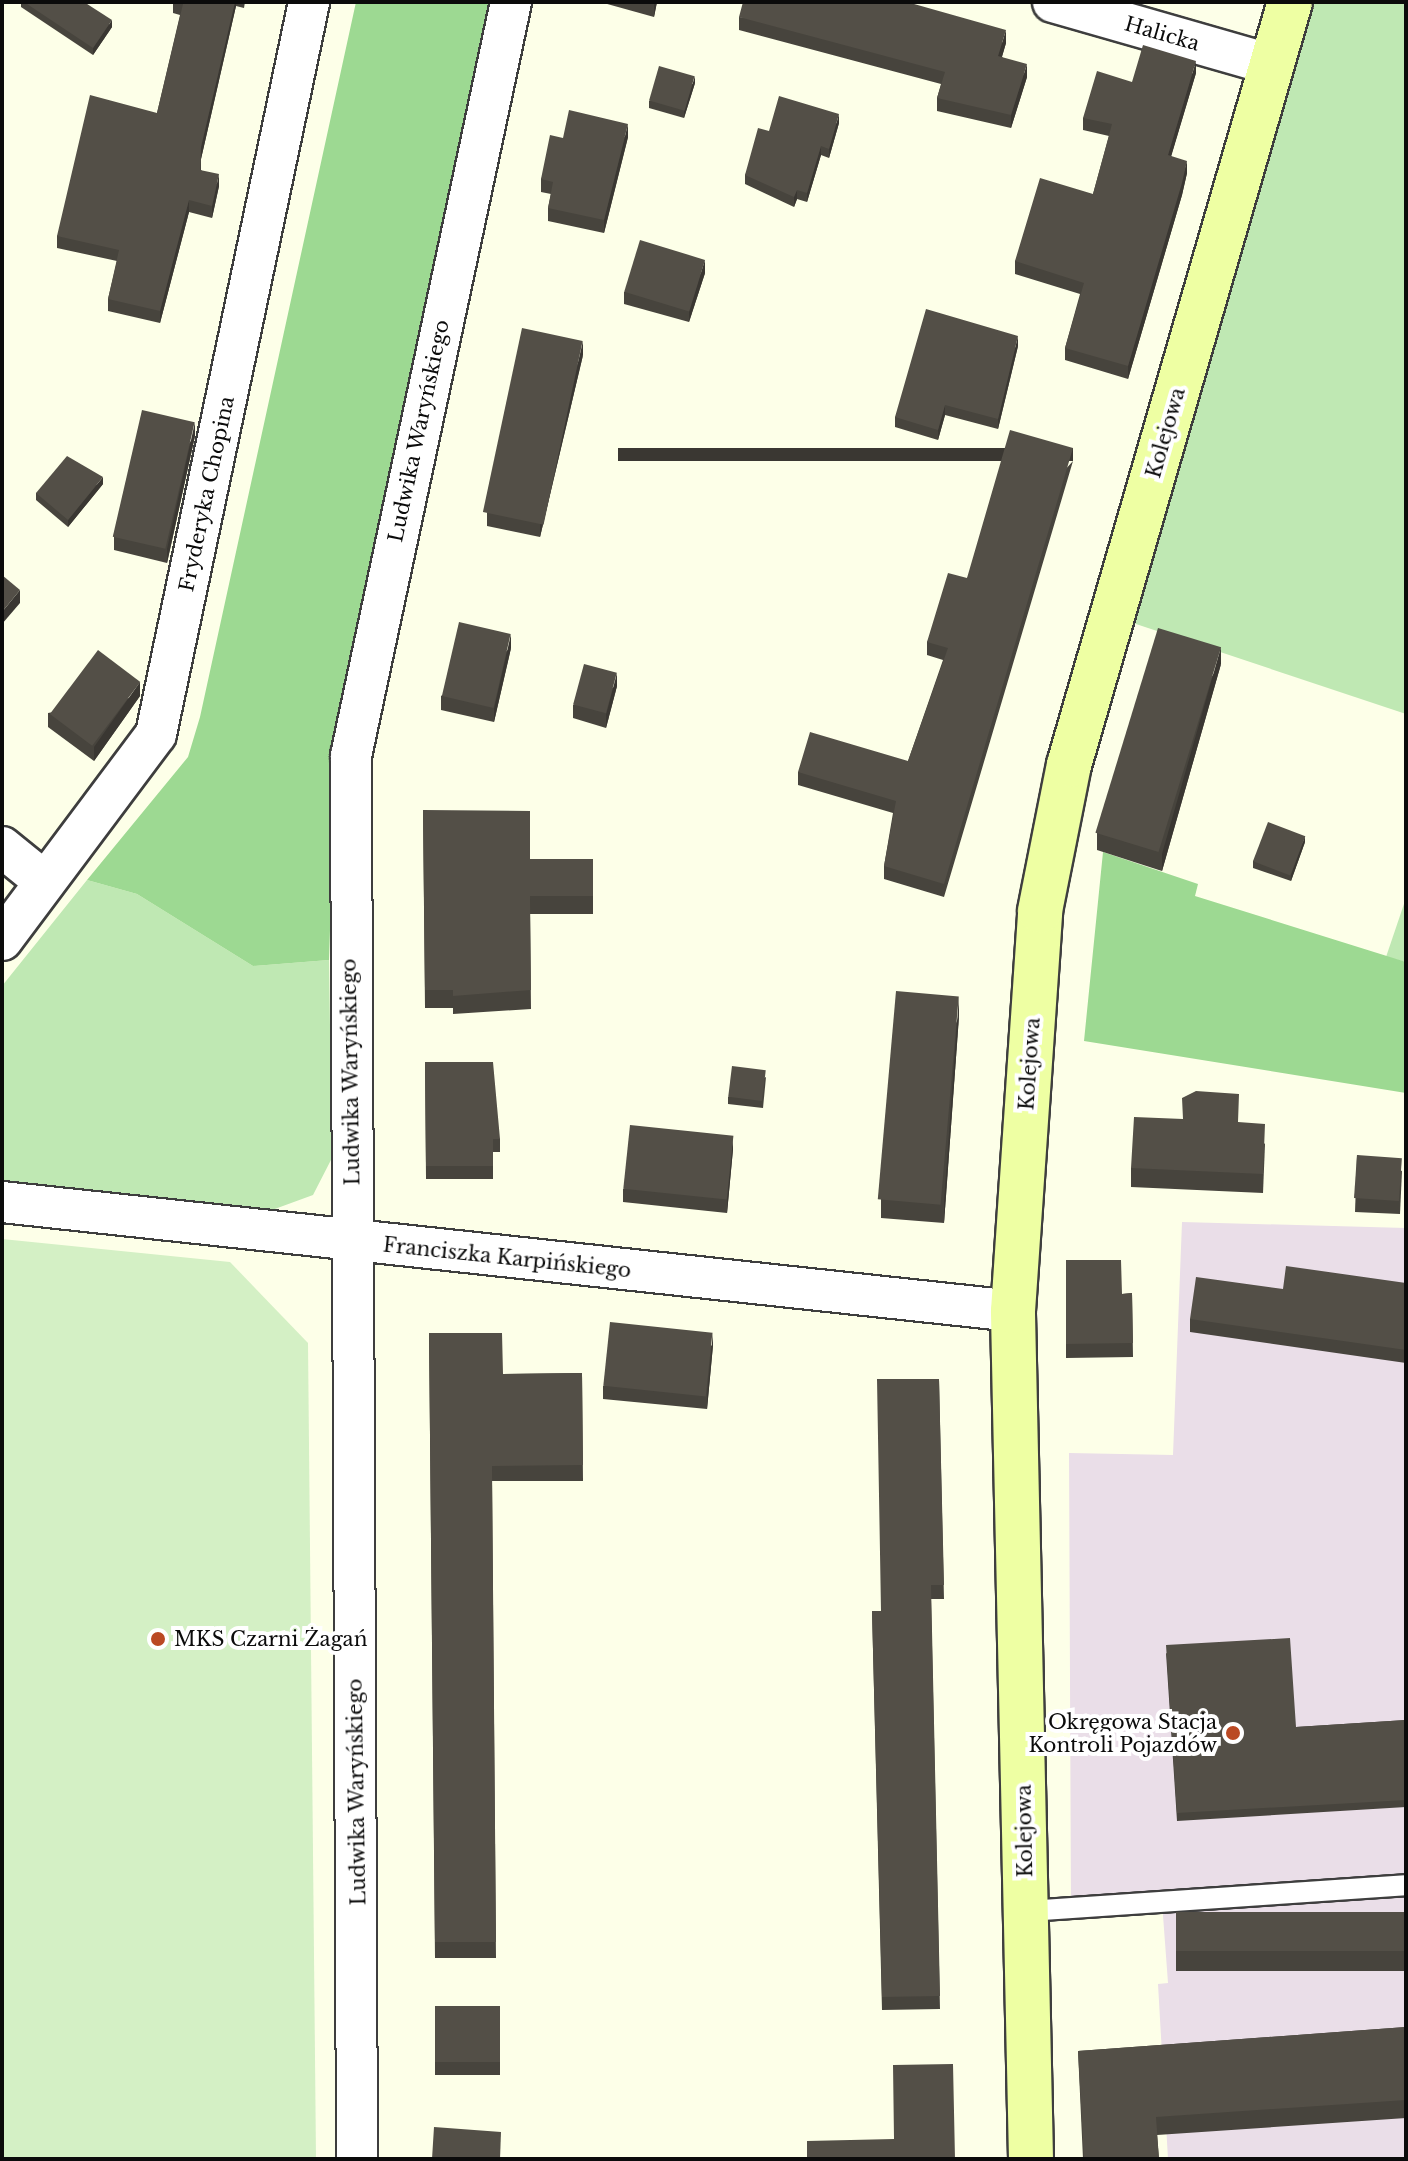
<!DOCTYPE html>
<html>
<head>
<meta charset="utf-8">
<style>
  body { margin:0 }
  #map { position:relative; width:1408px; height:2161px; overflow:hidden; background:#fdffe8; font-family:"Libre Baskerville",serif }
  div>[style] { position:absolute }
  [style*='--x'] { left:calc(var(--x)*1px); top:calc(var(--y)*1px); width:calc(var(--w)*1px); rotate:calc(var(--a)*1deg) }
  .industrial>* { inset:0; background:#eadee8 }
  .green>* { inset:0; background:#bfe8b3 }
  .forest>* { inset:0; background:#9dd992 }
  .pitch>* { inset:0; background:#d4f0c5 }
  .roads { filter:drop-shadow(2px 0 #3e3e3e) drop-shadow(-2px 0 #3e3e3e) drop-shadow(0 2px #3e3e3e) drop-shadow(0 -2px #3e3e3e) }
  .lane>* { height:20px; margin:-10px; padding:0 10px; transform-origin:10px; border-radius:10px; background:#fff }
  .street>* { height:40px; margin:-20px; padding:0 20px; transform-origin:20px; border-radius:20px; background:#fff }
  .secondary>* { height:44px; margin:-22px; padding:0 22px; transform-origin:22px; border-radius:22px; background:#eeffa3 }
  .wall>* { inset:0; background:#47443d; transform-origin:0 0 }
  .shaded-wall>* { inset:0; background:#3a3732; transform-origin:0 0 }
  .building>* { inset:0; background:#534f47; transform-origin:0 0 }
  .dots>* { width:22px; height:22px; translate:-50% -50%; box-sizing:border-box; border:4px solid #fff; border-radius:50% }
  span { translate:-50% -50%; white-space:nowrap; text-align:center; line-height:1.15; -webkit-text-stroke:8px #fff; paint-order:stroke }
  .street-label { font-size:20px; color:#0b0b0b }
  .poi-label { font-size:20px; color:#0b0b0b }
  .left { translate:0 -50%; text-align:left }
  .right { translate:-100% -50%; text-align:right }
  .frame { position:absolute; inset:0; border:4px solid #0b0b0b; pointer-events:none }
</style>
</head>
<body>
<div id="map">
  <div class="industrial">
    <i style="clip-path:polygon(1182px 1222px,1406px 1228px,1406px 2159px,1168px 2159px,1158px 1984px,1168px 1983px,1162px 1902px,1071px 1908px,1069px 1453px,1173px 1455px)"></i>
  </div>
  <div class="green">
    <i style="clip-path:polygon(1315px 2px,1406px 2px,1406px 714px,1133px 623px)"></i>
    <i style="clip-path:polygon(87px 880px,137px 894px,253px 966px,329px 960px,332px 1158px,313px 1195px,272px 1210px,2px 1181px,2px 986px)"></i>
    <i style="clip-path:polygon(1406px 898px,1406px 962px,1386px 957px)"></i>
  </div>
  <div class="forest">
    <i style="clip-path:polygon(356px 2px,495px 2px,337px 723px,329px 960px,253px 966px,137px 894px,87px 880px,188px 757px,200px 717px)"></i>
    <i style="clip-path:polygon(1103px 852px,1198px 884px,1195px 896px,1406px 962px,1406px 1093px,1084px 1041px)"></i>
  </div>
  <div class="pitch">
    <i style="clip-path:polygon(2px 1239px,230px 1262px,308px 1343px,316px 2159px,2px 2159px)"></i>
  </div>
  <div class="roads">
    <div class="lane">
      <i style="--x:1027;--y:1911;--w:380;--a:-3.9"></i>
    </div>
    <div class="street">
      <i style="--x:1053;--y:2;--w:228;--a:16"></i>
      <i style="--x:2;--y:847;--w:54;--a:39"></i>
      <i style="--x:2;--y:940;--w:257;--a:-53.2"></i>
      <i style="--x:156;--y:734;--w:748;--a:-78.19"></i>
      <i style="--x:2;--y:1202;--w:1017;--a:6.15"></i>
      <i style="--x:357;--y:2159;--w:1403;--a:-90.25"></i>
      <i style="--x:351;--y:756;--w:771;--a:-78.02"></i>
    </div>
    <div class="secondary">
      <i style="--x:1031;--y:2159;--w:848;--a:-91.22"></i>
      <i style="--x:1013;--y:1311;--w:401;--a:-86.1"></i>
      <i style="--x:1040;--y:911;--w:149;--a:-78.8"></i>
      <i style="--x:1069;--y:765;--w:794;--a:-73.85"></i>
    </div>
  </div>
  <div class="wall">
    <i style="clip-path:polygon(21px 2px,84px 2px,112px 27px,93px 55px,21px 7px)"></i>
    <i style="clip-path:polygon(173px 2px,245px 2px,244px 8px,236px 6px,201px 159px,201px 170px,219px 186px,212px 218px,189px 212px,160px 323px,108px 311px,108px 299px,117px 261px,57px 248px,57px 236px,157px 113px,180px 15px,173px 13px)"></i>
    <i style="clip-path:polygon(600px 2px,657px 2px,654px 17px)"></i>
    <i style="clip-path:polygon(739px 17px,1006px 43px,1002px 57px,1027px 77px,1011px 128px,937px 111px,937px 98px,941px 84px,739px 30px)"></i>
    <i style="clip-path:polygon(1196px 73px,1171px 156px,1187px 173px,1182px 195px,1128px 379px,1065px 360px,1065px 348px,1080px 294px,1015px 274px,1015px 261px,1093px 194px,1109px 136px,1083px 130px,1083px 118px,1132px 82px)"></i>
    <i style="clip-path:polygon(695px 83px,684px 118px,649px 108px,649px 101px)"></i>
    <i style="clip-path:polygon(839px 123px,829px 158px,821px 155px,807px 202px,797px 199px,794px 207px,745px 184px,745px 175px,769px 131px)"></i>
    <i style="clip-path:polygon(628px 137px,604px 233px,548px 221px,548px 208px,551px 194px,541px 192px,541px 179px,563px 138px)"></i>
    <i style="clip-path:polygon(705px 273px,689px 322px,624px 304px,624px 292px)"></i>
    <i style="clip-path:polygon(1018px 346px,998px 429px,945px 415px,938px 440px,895px 427px,895px 417px)"></i>
    <i style="clip-path:polygon(583px 355px,540px 537px,487px 526px,487px 513px)"></i>
    <i style="clip-path:polygon(195px 436px,167px 563px,114px 550px,114px 537px)"></i>
    <i style="clip-path:polygon(1073px 461px,944px 897px,884px 879px,884px 866px,893px 813px,798px 785px,798px 772px,908px 761px,943px 660px,927px 655px,927px 642px,967px 578px)"></i>
    <i style="clip-path:polygon(103px 484px,68px 527px,36px 500px,36px 493px)"></i>
    <i style="clip-path:polygon(511px 648px,494px 722px,441px 710px,441px 696px)"></i>
    <i style="clip-path:polygon(1221px 664px,1162px 871px,1097px 850px,1097px 833px)"></i>
    <i style="clip-path:polygon(617px 686px,606px 728px,573px 718px,573px 705px)"></i>
    <i style="clip-path:polygon(140px 696px,94px 761px,48px 727px,48px 713px)"></i>
    <i style="clip-path:polygon(423px 810px,530px 859px,593px 859px,593px 914px,530px 914px,531px 1009px,453px 1014px,453px 1008px,425px 1008px)"></i>
    <i style="clip-path:polygon(1305px 842px,1291px 881px,1253px 868px,1253px 861px)"></i>
    <i style="clip-path:polygon(959px 1016px,944px 1223px,881px 1218px,881px 1199px)"></i>
    <i style="clip-path:polygon(425px 1062px,500px 1139px,500px 1152px,493px 1152px,493px 1179px,426px 1179px)"></i>
    <i style="clip-path:polygon(766px 1077px,763px 1108px,728px 1104px,728px 1097px)"></i>
    <i style="clip-path:polygon(1238px 1122px,1265px 1144px,1263px 1193px,1131px 1187px,1131px 1168px)"></i>
    <i style="clip-path:polygon(733px 1149px,727px 1213px,623px 1202px,623px 1189px)"></i>
    <i style="clip-path:polygon(1357px 1155px,1402px 1171px,1400px 1214px,1355px 1212px)"></i>
    <i style="clip-path:polygon(1066px 1260px,1122px 1294px,1132px 1293px,1133px 1357px,1066px 1358px)"></i>
    <i style="clip-path:polygon(1406px 1283px,1406px 1363px,1190px 1332px,1190px 1319px,1283px 1289px)"></i>
    <i style="clip-path:polygon(429px 1333px,503px 1374px,582px 1373px,583px 1481px,492px 1481px,496px 1958px,435px 1958px)"></i>
    <i style="clip-path:polygon(713px 1345px,707px 1409px,603px 1399px,603px 1386px)"></i>
    <i style="clip-path:polygon(939px 1379px,944px 1599px,931px 1599px,940px 2009px,882px 2010px,872px 1611px,881px 1611px)"></i>
    <i style="clip-path:polygon(1166px 1653px,1296px 1727px,1406px 1720px,1406px 1807px,1177px 1821px)"></i>
    <i style="left:1406px;top:1912px;width:59px;height:230px;rotate:90deg"></i>
    <i style="left:500px;top:2006px;width:69px;height:65px;rotate:90deg"></i>
    <i style="clip-path:polygon(1406px 2027px,1406px 2118px,1157px 2135px,1159px 2159px,1083px 2159px,1078px 2051px)"></i>
  </div>
  <div class="shaded-wall">
    <i style="clip-path:polygon(235px 2px,236px 2px,236px 6px,201px 159px,201px 147px)"></i>
    <i style="clip-path:polygon(654px 2px,657px 2px,654px 17px)"></i>
    <i style="clip-path:polygon(112px 20px,112px 27px,93px 55px,93px 48px)"></i>
    <i style="clip-path:polygon(1006px 30px,1006px 43px,998px 69px,998px 56px)"></i>
    <i style="clip-path:polygon(1196px 61px,1196px 73px,1168px 167px,1168px 155px)"></i>
    <i style="clip-path:polygon(1027px 64px,1027px 77px,1011px 128px,1011px 115px)"></i>
    <i style="clip-path:polygon(695px 76px,695px 83px,684px 118px,684px 111px)"></i>
    <i style="clip-path:polygon(839px 114px,839px 123px,829px 158px,829px 149px)"></i>
    <i style="clip-path:polygon(628px 124px,628px 137px,604px 233px,604px 220px)"></i>
    <i style="clip-path:polygon(821px 146px,821px 155px,807px 202px,807px 193px)"></i>
    <i style="clip-path:polygon(1187px 161px,1187px 173px,1182px 195px,1128px 379px,1128px 366px)"></i>
    <i style="clip-path:polygon(219px 174px,219px 186px,212px 218px,212px 206px)"></i>
    <i style="clip-path:polygon(797px 190px,797px 199px,794px 207px,794px 197px)"></i>
    <i style="clip-path:polygon(189px 200px,189px 212px,160px 323px,160px 311px)"></i>
    <i style="clip-path:polygon(705px 260px,705px 273px,689px 322px,689px 310px)"></i>
    <i style="clip-path:polygon(1018px 336px,1018px 346px,998px 429px,998px 419px)"></i>
    <i style="clip-path:polygon(583px 341px,583px 355px,540px 537px,540px 524px)"></i>
    <i style="clip-path:polygon(945px 405px,945px 415px,938px 440px,938px 430px)"></i>
    <i style="clip-path:polygon(195px 422px,195px 436px,167px 563px,167px 549px)"></i>
    <i style="left:1073px;top:448px;width:13px;height:455px;rotate:90deg"></i>
    <i style="clip-path:polygon(103px 477px,103px 484px,68px 527px,68px 520px)"></i>
    <i style="clip-path:polygon(20px 590px,20px 603px,2px 624px,2px 612px)"></i>
    <i style="clip-path:polygon(511px 634px,511px 648px,494px 722px,494px 709px)"></i>
    <i style="clip-path:polygon(1221px 647px,1221px 664px,1162px 871px,1162px 854px)"></i>
    <i style="clip-path:polygon(617px 673px,617px 686px,606px 728px,606px 715px)"></i>
    <i style="clip-path:polygon(140px 682px,140px 696px,94px 761px,94px 747px)"></i>
    <i style="clip-path:polygon(1305px 836px,1305px 842px,1291px 881px,1291px 875px)"></i>
    <i style="clip-path:polygon(959px 996px,959px 1016px,944px 1223px,944px 1203px)"></i>
    <i style="clip-path:polygon(733px 1136px,733px 1149px,727px 1213px,727px 1200px)"></i>
    <i style="clip-path:polygon(713px 1332px,713px 1345px,707px 1409px,707px 1396px)"></i>
  </div>
  <div class="building">
    <i style="clip-path:polygon(24px 2px,84px 2px,112px 20px,93px 48px)"></i>
    <i style="clip-path:polygon(175px 2px,235px 2px,201px 147px,200px 170px,219px 174px,212px 206px,189px 200px,160px 311px,108px 299px,119px 250px,57px 236px,90px 95px,157px 113px,183px 4px)"></i>
    <i style="clip-path:polygon(743px 2px,907px 2px,1006px 30px,998px 56px,1027px 64px,1011px 115px,937px 98px,945px 72px,739px 17px)"></i>
    <i style="clip-path:polygon(1143px 45px,1196px 61px,1168px 155px,1187px 161px,1182px 183px,1128px 366px,1065px 348px,1084px 283px,1015px 261px,1040px 178px,1093px 194px,1112px 124px,1083px 118px,1097px 71px,1132px 82px)"></i>
    <i style="left:659px;top:66px;width:37px;height:36px;rotate:16deg"></i>
    <i style="clip-path:polygon(779px 96px,839px 114px,829px 149px,821px 146px,807px 193px,797px 190px,794px 197px,745px 175px,758px 128px,769px 131px)"></i>
    <i style="clip-path:polygon(569px 110px,628px 124px,604px 220px,548px 208px,553px 182px,541px 179px,550px 135px,563px 138px)"></i>
    <i style="left:640px;top:240px;width:68px;height:54px;rotate:17deg"></i>
    <i style="clip-path:polygon(926px 309px,1018px 336px,998px 419px,945px 405px,938px 430px,895px 417px)"></i>
    <i style="left:522px;top:328px;width:62px;height:188px;rotate:12deg"></i>
    <i style="left:142px;top:410px;width:54px;height:130px;rotate:13deg"></i>
    <i style="clip-path:polygon(1010px 430px,1073px 448px,944px 884px,884px 866px,896px 801px,798px 772px,810px 732px,908px 761px,948px 648px,927px 642px,948px 573px,967px 578px)"></i>
    <i style="clip-path:polygon(67px 456px,103px 477px,68px 520px,36px 493px)"></i>
    <i style="clip-path:polygon(2px 575px,20px 590px,2px 612px)"></i>
    <i style="left:459px;top:622px;width:53px;height:76px;rotate:13deg"></i>
    <i style="left:1158px;top:628px;width:66px;height:214px;rotate:17deg"></i>
    <i style="left:98px;top:650px;width:53px;height:80px;rotate:37deg"></i>
    <i style="left:584px;top:664px;width:34px;height:42px;rotate:15deg"></i>
    <i style="clip-path:polygon(423px 810px,530px 811px,530px 859px,593px 859px,593px 896px,530px 896px,531px 990px,453px 996px,453px 990px,425px 990px)"></i>
    <i style="left:1268px;top:822px;width:40px;height:42px;rotate:21deg"></i>
    <i style="left:896px;top:991px;width:63px;height:209px;rotate:5deg"></i>
    <i style="clip-path:polygon(425px 1062px,493px 1062px,500px 1139px,493px 1139px,493px 1166px,426px 1166px)"></i>
    <i style="left:732px;top:1066px;width:34px;height:31px;rotate:7deg"></i>
    <i style="clip-path:polygon(1196px 1091px,1239px 1094px,1238px 1122px,1265px 1124px,1263px 1174px,1131px 1168px,1134px 1117px,1183px 1119px,1182px 1098px)"></i>
    <i style="left:630px;top:1125px;width:104px;height:64px;rotate:6deg"></i>
    <i style="left:1357px;top:1155px;width:45px;height:43px;rotate:4deg"></i>
    <i style="clip-path:polygon(1066px 1260px,1121px 1260px,1122px 1294px,1132px 1293px,1133px 1343px,1066px 1344px)"></i>
    <i style="clip-path:polygon(1286px 1266px,1406px 1283px,1406px 1350px,1190px 1319px,1196px 1277px,1283px 1289px)"></i>
    <i style="left:610px;top:1322px;width:103px;height:64px;rotate:6deg"></i>
    <i style="clip-path:polygon(429px 1333px,502px 1333px,503px 1374px,582px 1373px,583px 1465px,492px 1466px,496px 1942px,435px 1942px)"></i>
    <i style="clip-path:polygon(877px 1379px,939px 1379px,944px 1585px,931px 1585px,940px 1996px,882px 1997px,872px 1611px,881px 1611px)"></i>
    <i style="clip-path:polygon(1290px 1638px,1296px 1727px,1406px 1720px,1406px 1800px,1177px 1813px,1166px 1645px)"></i>
    <i style="left:1406px;top:1912px;width:39px;height:230px;rotate:90deg"></i>
    <i style="left:500px;top:2006px;width:56px;height:65px;rotate:90deg"></i>
    <i style="clip-path:polygon(1406px 2027px,1406px 2100px,1156px 2117px,1159px 2159px,1084px 2159px,1078px 2051px)"></i>
    <i style="clip-path:polygon(953px 2064px,955px 2159px,807px 2159px,807px 2141px,894px 2139px,893px 2065px)"></i>
    <i style="clip-path:polygon(434px 2127px,501px 2132px,500px 2159px,432px 2159px)"></i>
  </div>
  <div class="dots">
    <i style="left:158px;top:1639px;background:#ba4923"></i>
    <i style="left:1233px;top:1733px;background:#ba4923"></i>
  </div>
  <div class="street-label">
    <span style="left:1162px;top:34px;rotate:16deg">Halicka</span>
    <span style="left:419px;top:431px;rotate:-78deg">Ludwika Waryńskiego</span>
    <span style="left:1166px;top:433px;rotate:-74deg">Kolejowa</span>
    <span style="left:207px;top:494px;rotate:-78deg">Fryderyka Chopina</span>
    <span style="left:1030px;top:1064px;rotate:-86deg">Kolejowa</span>
    <span style="left:351px;top:1072px;rotate:-91deg">Ludwika Waryńskiego</span>
    <span style="left:507px;top:1258px;rotate:6deg">Franciszka Karpińskiego</span>
    <span style="left:357px;top:1792px;rotate:-91deg">Ludwika Waryńskiego</span>
    <span style="left:1025px;top:1831px;rotate:-91deg">Kolejowa</span>
  </div>
  <div class="poi-label">
    <span class="left" style="left:174px;top:1639px">MKS Czarni Żagań</span>
    <span class="right" style="left:1217px;top:1734px">Okręgowa Stacja<br>Kontroli Pojazdów</span>
  </div>
  <div class="frame"></div>
</div>
</body>
</html>
